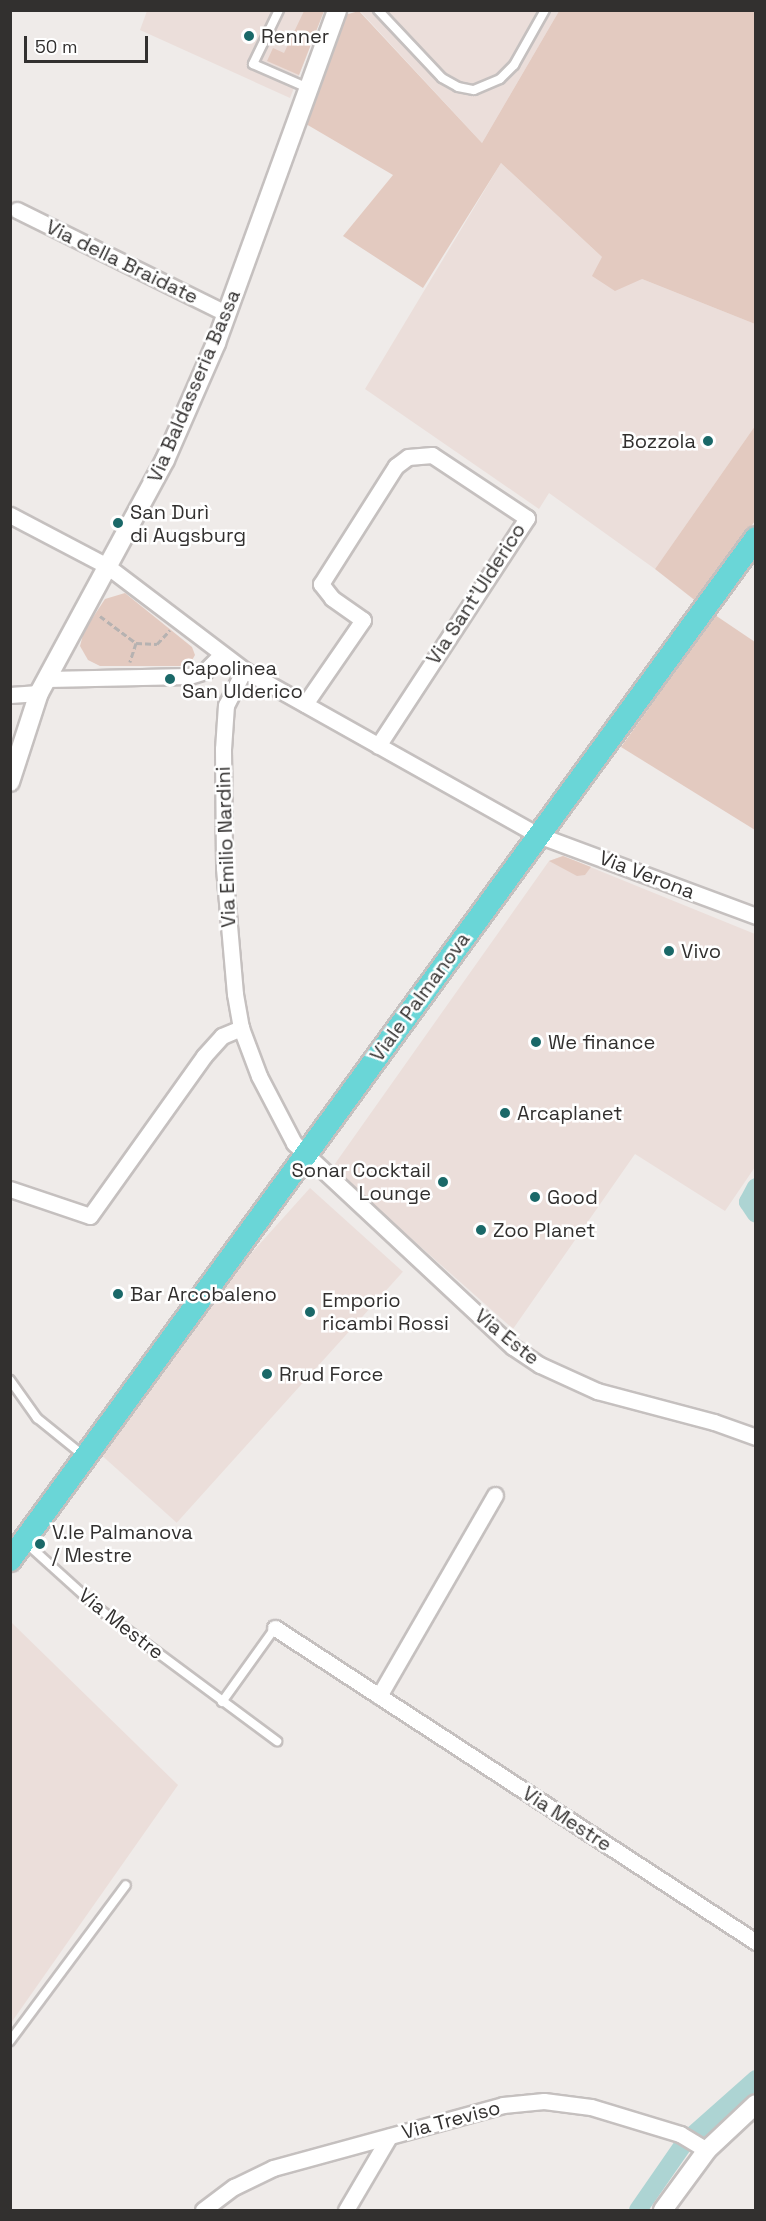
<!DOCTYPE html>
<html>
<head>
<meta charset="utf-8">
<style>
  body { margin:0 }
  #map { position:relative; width:766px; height:2221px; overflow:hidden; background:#efebe9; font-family:"Space Grotesk",sans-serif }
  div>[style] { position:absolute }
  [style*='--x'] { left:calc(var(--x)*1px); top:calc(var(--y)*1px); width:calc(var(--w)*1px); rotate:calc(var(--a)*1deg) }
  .built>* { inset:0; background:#ebdeda; transform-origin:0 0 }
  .green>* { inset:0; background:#e3cac0 }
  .canal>* { height:18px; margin:-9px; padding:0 9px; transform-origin:9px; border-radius:9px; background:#add4d3 }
  .path>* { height:3px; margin-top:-1.5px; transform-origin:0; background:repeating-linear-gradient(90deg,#b6b2b1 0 6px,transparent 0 9px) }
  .roads { filter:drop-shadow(2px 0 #c5c0bf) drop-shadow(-2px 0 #c5c0bf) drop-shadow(0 2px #c5c0bf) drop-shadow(0 -2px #c5c0bf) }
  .service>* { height:8px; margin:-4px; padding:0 4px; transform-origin:4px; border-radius:4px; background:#fff }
  .minor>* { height:15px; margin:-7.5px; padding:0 7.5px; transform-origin:7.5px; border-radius:7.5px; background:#fff }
  .tertiary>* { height:18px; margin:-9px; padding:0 9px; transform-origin:9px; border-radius:9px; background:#fff }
  .primary>* { height:22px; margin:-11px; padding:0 11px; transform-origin:11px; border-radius:11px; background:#6ad6d7 }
  .dots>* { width:16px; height:16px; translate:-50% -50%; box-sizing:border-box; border:3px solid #fff; border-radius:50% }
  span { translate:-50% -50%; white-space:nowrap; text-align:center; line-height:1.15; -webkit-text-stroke:5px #fff; paint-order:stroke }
  .poi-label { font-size:20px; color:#32302f }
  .left { translate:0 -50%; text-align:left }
  .right { translate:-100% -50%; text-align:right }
  .street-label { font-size:20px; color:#32302f }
  .frame { position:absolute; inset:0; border:12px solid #32302f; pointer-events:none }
  .scale { position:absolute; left:24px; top:36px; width:124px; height:27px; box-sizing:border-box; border:3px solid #32302f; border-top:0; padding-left:8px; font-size:18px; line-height:21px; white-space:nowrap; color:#32302f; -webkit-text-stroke:4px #fff; paint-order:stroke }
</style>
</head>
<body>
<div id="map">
  <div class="built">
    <i style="clip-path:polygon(359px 10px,559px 11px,482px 143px)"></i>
    <i style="clip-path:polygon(147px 11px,324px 11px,290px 98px,140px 30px)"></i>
    <i style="clip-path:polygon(501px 163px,602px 257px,642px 279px,755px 324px,755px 426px,655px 569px,549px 493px,539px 509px,365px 389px)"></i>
    <i style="clip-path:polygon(563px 856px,755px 934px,755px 1167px,725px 1211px,635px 1154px,513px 1329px,332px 1168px,549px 861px)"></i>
    <i style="left:310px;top:1188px;width:125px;height:338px;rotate:42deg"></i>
    <i style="clip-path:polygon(11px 1622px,178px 1785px,11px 2023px)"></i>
  </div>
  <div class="green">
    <i style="clip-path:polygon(304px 11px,324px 11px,299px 75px,267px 61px,273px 48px,284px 53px)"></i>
    <i style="clip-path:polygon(359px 11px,482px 143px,559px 11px,755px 11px,755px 324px,642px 279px,615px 291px,592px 276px,602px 257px,501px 163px,423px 288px,343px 236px,393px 175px,306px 124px,341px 16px)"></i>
    <i style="clip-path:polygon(755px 426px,755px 521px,697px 602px,655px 569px)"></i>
    <i style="clip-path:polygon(125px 593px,192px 647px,195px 655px,191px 662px,183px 666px,100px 666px,88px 660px,80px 646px,84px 631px,105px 599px)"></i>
    <i style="clip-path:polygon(715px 615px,755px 642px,755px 830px,621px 747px)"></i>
    <i style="clip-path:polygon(563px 856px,591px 867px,585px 875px,577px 876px,549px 861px)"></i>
  </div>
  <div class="canal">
    <i style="--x:756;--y:1187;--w:17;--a:118"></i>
    <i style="--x:748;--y:1202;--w:14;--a:56"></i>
    <i style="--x:638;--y:2210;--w:83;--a:-55.3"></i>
    <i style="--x:685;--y:2142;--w:95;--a:-41.6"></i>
  </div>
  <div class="path">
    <i style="--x:100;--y:616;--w:45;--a:36.9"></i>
    <i style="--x:136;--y:643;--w:20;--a:108"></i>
    <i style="--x:136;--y:643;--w:21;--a:3"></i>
    <i style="--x:157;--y:644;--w:19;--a:-47"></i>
  </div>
  <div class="roads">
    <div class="service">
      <i style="--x:279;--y:10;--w:60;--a:115.7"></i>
      <i style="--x:253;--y:64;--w:60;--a:23.6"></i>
      <i style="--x:378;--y:10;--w:93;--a:46.7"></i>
      <i style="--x:442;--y:78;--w:18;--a:29"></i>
      <i style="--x:458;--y:87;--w:16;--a:11"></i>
      <i style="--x:474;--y:90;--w:28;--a:-23"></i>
      <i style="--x:500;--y:79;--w:20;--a:-45"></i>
      <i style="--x:514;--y:65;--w:63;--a:-60.6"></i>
      <i style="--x:10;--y:1380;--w:47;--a:54.6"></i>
      <i style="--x:37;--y:1418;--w:60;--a:39"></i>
      <i style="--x:26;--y:1543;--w:98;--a:42.1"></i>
      <i style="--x:99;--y:1609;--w:222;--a:36.6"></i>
      <i style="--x:222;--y:1702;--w:91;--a:-54.4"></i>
      <i style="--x:10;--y:2041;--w:194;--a:-53.4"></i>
    </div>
    <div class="minor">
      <i style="--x:17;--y:210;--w:234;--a:26.3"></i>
      <i style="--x:10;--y:515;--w:110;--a:27.7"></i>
      <i style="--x:107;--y:566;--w:172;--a:37.2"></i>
      <i style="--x:244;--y:670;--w:337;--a:29.3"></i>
      <i style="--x:538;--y:835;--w:233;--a:20.4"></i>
      <i style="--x:244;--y:670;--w:39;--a:117"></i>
      <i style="--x:226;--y:705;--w:44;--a:93.9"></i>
      <i style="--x:223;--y:749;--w:119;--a:89.5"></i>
      <i style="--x:224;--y:868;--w:126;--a:85"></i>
      <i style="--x:235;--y:994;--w:35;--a:80"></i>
      <i style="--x:241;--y:1028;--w:51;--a:69.4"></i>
      <i style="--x:259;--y:1076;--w:76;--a:62.4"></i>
      <i style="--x:294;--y:1143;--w:299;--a:43"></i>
      <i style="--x:513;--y:1347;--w:32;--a:34"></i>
      <i style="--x:540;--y:1365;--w:63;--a:24.5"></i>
      <i style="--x:597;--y:1391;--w:121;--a:14.8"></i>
      <i style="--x:714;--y:1422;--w:45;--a:19.7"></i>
      <i style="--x:47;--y:679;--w:142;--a:-1.2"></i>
      <i style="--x:189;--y:676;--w:17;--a:-17"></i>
      <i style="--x:205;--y:671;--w:23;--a:-45"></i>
      <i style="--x:10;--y:695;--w:29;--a:-4"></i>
      <i style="--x:305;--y:704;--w:102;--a:-55.4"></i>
      <i style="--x:363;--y:620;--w:38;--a:-145"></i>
      <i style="--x:332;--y:598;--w:18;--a:-128"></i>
      <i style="--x:321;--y:584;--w:140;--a:-57.6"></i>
      <i style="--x:396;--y:466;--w:15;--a:-37"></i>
      <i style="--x:408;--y:457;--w:24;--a:-5"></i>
      <i style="--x:432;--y:455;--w:114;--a:33.6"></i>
      <i style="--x:527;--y:518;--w:272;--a:123.2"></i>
      <i style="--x:10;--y:1189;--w:84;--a:18.6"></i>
      <i style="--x:90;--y:1216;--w:196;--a:-54.5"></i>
      <i style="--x:204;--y:1056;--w:27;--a:-48"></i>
      <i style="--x:222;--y:1036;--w:21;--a:-23"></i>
      <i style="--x:275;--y:1628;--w:574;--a:33.14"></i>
      <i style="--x:379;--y:1696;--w:232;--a:-60"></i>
      <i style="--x:203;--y:2210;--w:39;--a:-37"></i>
      <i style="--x:234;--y:2187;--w:43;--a:-26"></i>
      <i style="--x:273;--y:2168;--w:238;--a:-15.3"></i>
      <i style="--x:503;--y:2105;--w:41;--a:-5.6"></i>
      <i style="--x:544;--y:2101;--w:47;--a:7.3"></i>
      <i style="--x:591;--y:2107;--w:93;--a:16.9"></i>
      <i style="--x:680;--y:2134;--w:31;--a:31"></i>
      <i style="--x:346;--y:2210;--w:85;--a:-59.5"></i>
    </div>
    <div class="tertiary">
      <i style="--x:10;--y:782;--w:94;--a:-72"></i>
      <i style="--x:39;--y:693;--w:265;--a:-61.6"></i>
      <i style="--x:165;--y:460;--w:128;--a:-66.4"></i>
      <i style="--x:216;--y:343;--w:354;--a:-70"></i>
      <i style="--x:663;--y:2210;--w:74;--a:-53.7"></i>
      <i style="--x:707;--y:2150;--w:67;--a:-43.2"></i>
    </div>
    <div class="primary">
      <i style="--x:10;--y:1560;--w:1265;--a:-53.87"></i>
    </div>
  </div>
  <div class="dots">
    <i style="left:249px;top:36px;background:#1a6868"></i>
    <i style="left:708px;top:441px;background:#1a6868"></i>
    <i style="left:118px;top:523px;background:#1a6868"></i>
    <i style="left:170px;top:679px;background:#1a6868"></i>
    <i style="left:669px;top:951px;background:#1a6868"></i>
    <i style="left:536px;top:1042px;background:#1a6868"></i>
    <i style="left:505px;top:1113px;background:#1a6868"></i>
    <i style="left:443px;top:1182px;background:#1a6868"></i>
    <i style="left:535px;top:1197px;background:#1a6868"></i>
    <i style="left:481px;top:1230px;background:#1a6868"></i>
    <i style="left:118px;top:1294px;background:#1a6868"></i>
    <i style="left:310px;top:1312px;background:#1a6868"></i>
    <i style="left:267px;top:1374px;background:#1a6868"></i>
    <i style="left:40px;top:1544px;background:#1a6868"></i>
  </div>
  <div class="poi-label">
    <span class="left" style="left:261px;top:36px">Renner</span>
    <span class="right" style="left:696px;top:441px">Bozzola</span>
    <span class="left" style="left:130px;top:524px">San Durì<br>di Augsburg</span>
    <span class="left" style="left:182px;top:680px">Capolinea<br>San Ulderico</span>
    <span class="left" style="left:681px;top:951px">Vivo</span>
    <span class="left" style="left:548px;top:1042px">We finance</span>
    <span class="left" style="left:517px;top:1113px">Arcaplanet</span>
    <span class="right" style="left:431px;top:1182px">Sonar Cocktail<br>Lounge</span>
    <span class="left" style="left:547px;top:1197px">Good</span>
    <span class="left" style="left:493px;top:1230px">Zoo Planet</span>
    <span class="left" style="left:130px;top:1294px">Bar Arcobaleno</span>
    <span class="left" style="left:322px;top:1312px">Emporio<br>ricambi Rossi</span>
    <span class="left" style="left:279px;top:1374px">Rrud Force</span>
    <span class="left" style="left:52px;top:1544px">V.le Palmanova<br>/ Mestre</span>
  </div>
  <div class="street-label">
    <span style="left:122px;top:262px;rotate:26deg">Via della Braidate</span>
    <span style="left:194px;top:386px;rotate:-67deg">Via Baldasseria Bassa</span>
    <span style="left:476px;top:594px;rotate:-57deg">Via Sant'Ulderico</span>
    <span style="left:226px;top:847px;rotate:-92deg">Via Emilio Nardini</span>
    <span style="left:647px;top:875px;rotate:21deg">Via Verona</span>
    <span style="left:420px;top:997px;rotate:-54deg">Viale Palmanova</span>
    <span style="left:507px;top:1337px;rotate:39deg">Via Este</span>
    <span style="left:121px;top:1624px;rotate:38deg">Via Mestre</span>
    <span style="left:567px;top:1819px;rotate:33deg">Via Mestre</span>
    <span style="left:451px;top:2120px;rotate:-15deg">Via Treviso</span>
  </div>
  <div class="frame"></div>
  <div class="scale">50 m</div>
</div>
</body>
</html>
